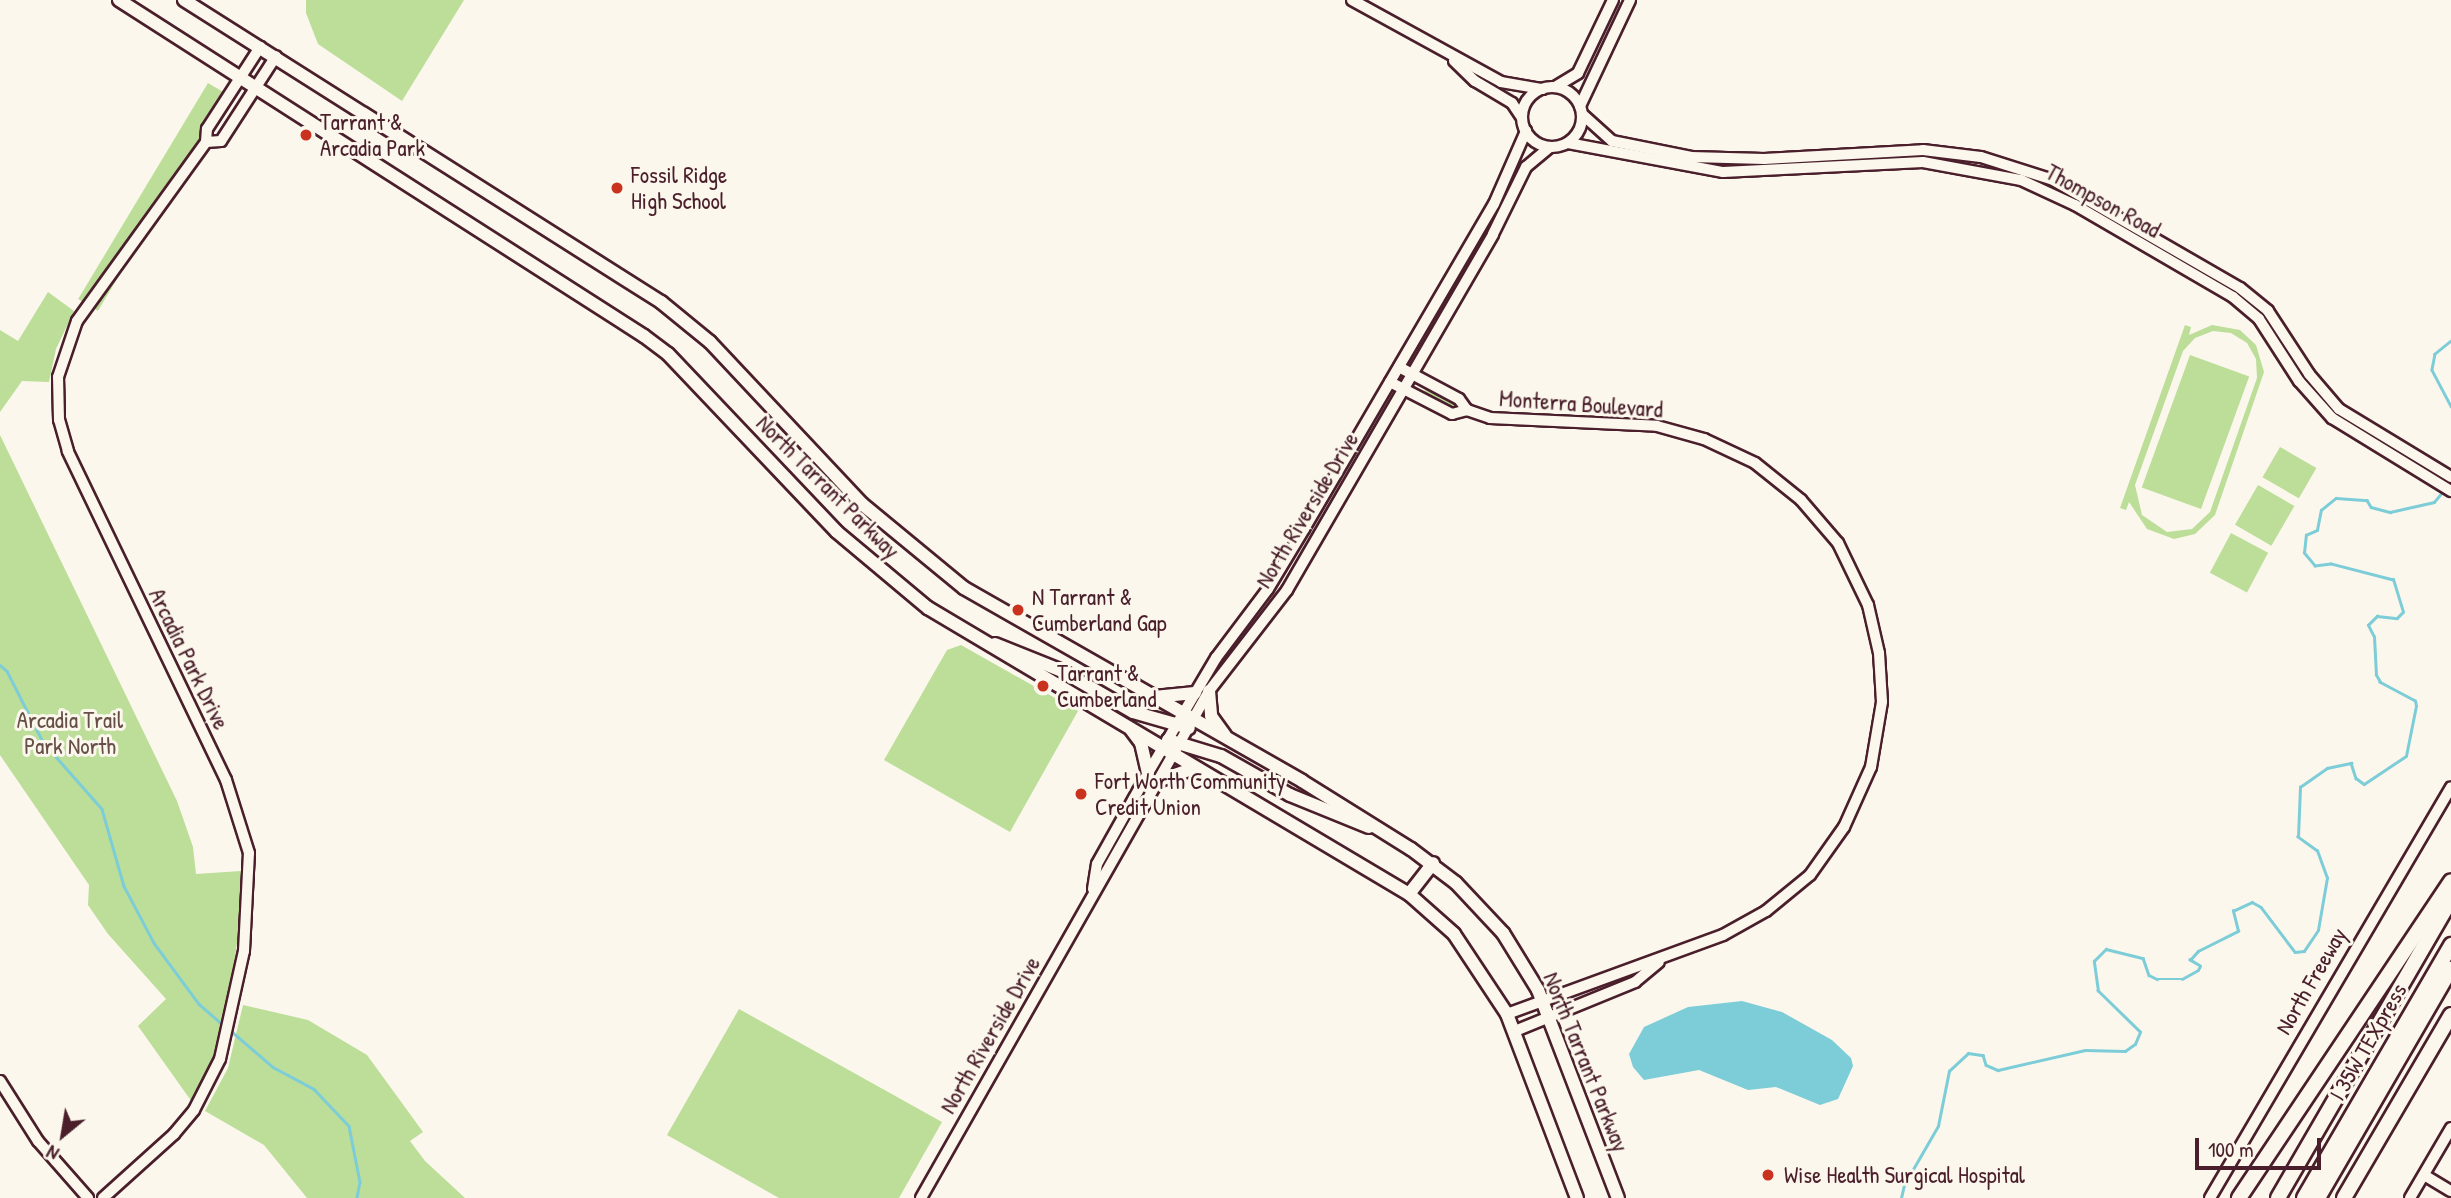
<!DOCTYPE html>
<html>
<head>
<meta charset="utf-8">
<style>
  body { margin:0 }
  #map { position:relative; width:2451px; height:1198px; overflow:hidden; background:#fbf7ec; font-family:"Patrick Hand",sans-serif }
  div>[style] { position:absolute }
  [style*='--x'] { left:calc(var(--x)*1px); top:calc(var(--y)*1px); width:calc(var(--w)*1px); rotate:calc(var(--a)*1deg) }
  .green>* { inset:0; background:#bcde98; transform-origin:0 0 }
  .water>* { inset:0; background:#7dcdd8 }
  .stream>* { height:2.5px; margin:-1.25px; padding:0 1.25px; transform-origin:1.25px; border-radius:1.25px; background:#7dcdd8 }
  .roads { filter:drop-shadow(2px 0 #4a1f2b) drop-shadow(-2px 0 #4a1f2b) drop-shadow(0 2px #4a1f2b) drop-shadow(0 -2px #4a1f2b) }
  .tertiary>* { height:10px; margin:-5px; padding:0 5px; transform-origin:5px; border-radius:5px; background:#fbf7ec }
  .secondary>* { height:10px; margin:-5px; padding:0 5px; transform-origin:5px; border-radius:5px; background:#fbf7ec }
  .secondary>.ring { margin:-5px; padding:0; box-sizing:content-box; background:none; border:10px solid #fbf7ec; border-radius:50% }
  .primary>* { height:12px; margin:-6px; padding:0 6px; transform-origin:6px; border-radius:6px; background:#fbf7ec }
  .motorway>* { height:14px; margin:-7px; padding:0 7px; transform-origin:7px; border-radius:7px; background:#fbf7ec }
  .dots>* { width:19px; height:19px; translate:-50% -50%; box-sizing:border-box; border:4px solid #fbf7ec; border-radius:50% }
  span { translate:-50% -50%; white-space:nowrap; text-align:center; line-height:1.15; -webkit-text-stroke:6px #fbf7ec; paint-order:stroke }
  .poi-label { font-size:23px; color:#4a1f2b }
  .left { translate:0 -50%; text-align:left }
  .street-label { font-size:23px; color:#4a1f2b }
  .park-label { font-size:23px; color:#664f46 }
  .north { position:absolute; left:28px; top:1100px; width:70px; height:70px; -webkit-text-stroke:5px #fbf7ec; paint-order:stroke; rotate:210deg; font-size:19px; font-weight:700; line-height:28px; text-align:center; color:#4a1f2b }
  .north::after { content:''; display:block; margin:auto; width:24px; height:32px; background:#4a1f2b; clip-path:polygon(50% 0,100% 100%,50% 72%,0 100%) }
  .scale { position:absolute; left:2195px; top:1138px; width:126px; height:32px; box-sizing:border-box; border:4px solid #4a1f2b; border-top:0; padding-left:9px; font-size:21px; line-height:24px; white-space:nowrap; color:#4a1f2b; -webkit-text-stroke:5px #fbf7ec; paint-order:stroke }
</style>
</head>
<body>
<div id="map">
  <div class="green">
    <i style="clip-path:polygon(306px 0,464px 0,402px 101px,318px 44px,306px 13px)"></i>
    <i style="left:208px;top:83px;width:23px;height:252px;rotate:31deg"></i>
    <i style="clip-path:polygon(48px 292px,74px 311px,56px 349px,49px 382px,22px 381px,0 412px,0 330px,18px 341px)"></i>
    <i style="clip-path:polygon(evenodd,2185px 325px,2191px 327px,2189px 335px,2212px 325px,2240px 330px,2256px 345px,2264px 372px,2215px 515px,2195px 534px,2174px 539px,2147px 529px,2129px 502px,2126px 510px,2120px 508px,2185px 325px,2213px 331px,2231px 333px,2247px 343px,2256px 359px,2257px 378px,2210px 512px,2192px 529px,2167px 532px,2142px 515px,2135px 485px,2183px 351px,2195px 338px,2213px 331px)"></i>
    <i style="left:2190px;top:355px;width:63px;height:141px;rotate:20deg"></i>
    <i style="clip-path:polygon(1427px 390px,1455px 403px,1455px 409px,1431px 399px,1423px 391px)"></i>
    <i style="clip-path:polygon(0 435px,177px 801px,193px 847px,196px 874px,241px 871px,240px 924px,224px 1027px,213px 1062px,192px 1102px,138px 1026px,166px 999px,108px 934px,88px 905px,89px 885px,0 755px)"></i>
    <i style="left:2280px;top:447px;width:42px;height:35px;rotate:30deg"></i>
    <i style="left:2258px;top:485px;width:42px;height:46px;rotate:30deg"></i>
    <i style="left:2231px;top:533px;width:42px;height:45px;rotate:28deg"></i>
    <i style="clip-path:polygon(961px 645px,1078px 711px,1010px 832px,884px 760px,947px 650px)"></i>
    <i style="clip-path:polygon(243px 1005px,308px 1020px,367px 1055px,423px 1132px,410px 1141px,425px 1161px,465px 1198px,307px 1198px,264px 1145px,205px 1111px,228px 1068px)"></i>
    <i style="clip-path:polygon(739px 1009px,942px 1122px,899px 1198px,779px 1198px,667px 1135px)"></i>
  </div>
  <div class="water">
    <i style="clip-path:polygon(1742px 1001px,1782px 1012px,1832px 1040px,1851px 1058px,1853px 1066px,1838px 1099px,1820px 1105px,1776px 1087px,1748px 1090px,1699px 1070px,1644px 1080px,1633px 1067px,1629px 1054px,1644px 1027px,1688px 1007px)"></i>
  </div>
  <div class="stream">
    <i style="--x:2451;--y:341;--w:21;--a:141"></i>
    <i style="--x:2435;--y:354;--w:16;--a:101"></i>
    <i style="--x:2432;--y:370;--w:41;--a:62.2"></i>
    <i style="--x:0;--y:665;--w:9;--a:41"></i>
    <i style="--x:7;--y:671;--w:80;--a:63.1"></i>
    <i style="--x:43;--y:742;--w:89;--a:48.6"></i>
    <i style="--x:102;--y:809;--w:80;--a:74.1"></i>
    <i style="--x:124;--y:886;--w:64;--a:62.2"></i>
    <i style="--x:154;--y:943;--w:76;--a:53.6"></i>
    <i style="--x:199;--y:1004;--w:33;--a:41"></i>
    <i style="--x:230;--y:1030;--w:57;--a:40.7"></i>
    <i style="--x:273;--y:1067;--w:47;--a:28.2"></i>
    <i style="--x:314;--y:1089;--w:51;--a:46.6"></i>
    <i style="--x:349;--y:1126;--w:57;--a:78.9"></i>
    <i style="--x:360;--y:1182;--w:16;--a:101"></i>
    <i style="--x:1901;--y:1198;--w:13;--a:-77"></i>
    <i style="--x:1904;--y:1185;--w:68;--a:-60"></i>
    <i style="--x:1938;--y:1126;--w:56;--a:-78.7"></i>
    <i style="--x:1949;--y:1071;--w:26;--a:-43"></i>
    <i style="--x:1968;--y:1053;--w:15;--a:8"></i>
    <i style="--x:1983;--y:1055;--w:10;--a:73"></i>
    <i style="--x:1986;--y:1065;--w:13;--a:23"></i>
    <i style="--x:1998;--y:1070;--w:89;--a:-12.9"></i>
    <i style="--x:2085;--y:1050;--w:40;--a:1.4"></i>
    <i style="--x:2125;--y:1051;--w:12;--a:-35"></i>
    <i style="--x:2135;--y:1044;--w:13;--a:-67"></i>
    <i style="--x:2140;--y:1032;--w:59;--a:-135.7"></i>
    <i style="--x:2098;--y:991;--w:30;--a:-98"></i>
    <i style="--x:2094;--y:961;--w:17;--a:-45"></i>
    <i style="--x:2106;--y:949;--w:38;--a:14"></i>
    <i style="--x:2143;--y:958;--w:18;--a:71"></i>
    <i style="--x:2149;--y:975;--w:9;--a:27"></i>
    <i style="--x:2157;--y:979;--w:25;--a:0"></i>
    <i style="--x:2182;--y:979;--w:18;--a:-29"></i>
    <i style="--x:2198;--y:970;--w:4;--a:-63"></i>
    <i style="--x:2200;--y:966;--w:12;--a:-149"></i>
    <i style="--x:2190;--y:960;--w:12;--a:-48"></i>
    <i style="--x:2198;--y:951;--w:45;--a:-26.6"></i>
    <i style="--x:2238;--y:931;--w:21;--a:-104"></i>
    <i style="--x:2233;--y:911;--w:21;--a:-25"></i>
    <i style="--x:2252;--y:902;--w:10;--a:29"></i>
    <i style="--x:2261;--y:907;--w:56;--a:52.9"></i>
    <i style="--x:2295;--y:952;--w:9;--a:-6"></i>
    <i style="--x:2304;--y:951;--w:25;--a:-56"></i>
    <i style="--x:2318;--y:930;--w:53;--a:-80.2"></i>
    <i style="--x:2327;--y:878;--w:29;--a:-110"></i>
    <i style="--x:2317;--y:851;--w:24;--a:-144"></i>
    <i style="--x:2298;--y:837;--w:50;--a:-87.7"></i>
    <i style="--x:2300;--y:787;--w:33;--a:-35"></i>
    <i style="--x:2327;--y:768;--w:25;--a:-12"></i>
    <i style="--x:2351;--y:763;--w:16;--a:72"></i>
    <i style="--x:2356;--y:778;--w:10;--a:37"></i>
    <i style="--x:2364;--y:784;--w:50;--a:-33.7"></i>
    <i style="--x:2406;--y:756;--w:51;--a:-78.7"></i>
    <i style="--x:2416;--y:706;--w:5;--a:-101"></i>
    <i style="--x:2415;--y:701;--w:40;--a:-152"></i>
    <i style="--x:2380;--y:682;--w:8;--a:-120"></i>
    <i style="--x:2376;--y:675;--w:38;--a:-93"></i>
    <i style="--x:2374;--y:637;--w:13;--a:-117"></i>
    <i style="--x:2368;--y:625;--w:13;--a:-45"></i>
    <i style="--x:2377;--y:616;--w:20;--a:6"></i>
    <i style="--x:2397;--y:618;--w:8;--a:-45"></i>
    <i style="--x:2403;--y:612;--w:34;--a:-107"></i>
    <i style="--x:2393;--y:580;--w:64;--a:-165.5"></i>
    <i style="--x:2331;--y:564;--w:16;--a:173"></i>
    <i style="--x:2315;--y:566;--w:17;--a:-130"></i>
    <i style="--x:2304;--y:553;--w:18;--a:-84"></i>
    <i style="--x:2306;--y:535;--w:12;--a:-24"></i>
    <i style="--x:2317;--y:530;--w:20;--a:-79"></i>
    <i style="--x:2321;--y:510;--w:19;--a:-39"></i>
    <i style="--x:2336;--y:498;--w:31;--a:4"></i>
    <i style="--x:2367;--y:500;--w:8;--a:60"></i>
    <i style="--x:2371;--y:507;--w:20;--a:15"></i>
    <i style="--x:2390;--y:512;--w:45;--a:-12.8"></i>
    <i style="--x:2434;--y:502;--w:16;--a:-50"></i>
  </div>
  <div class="roads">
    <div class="tertiary">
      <i style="--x:1352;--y:0;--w:170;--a:28.8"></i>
      <i style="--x:1501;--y:82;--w:42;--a:9.7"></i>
      <i style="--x:1454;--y:61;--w:29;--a:44"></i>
      <i style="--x:1475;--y:81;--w:43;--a:30.7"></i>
      <i style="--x:1512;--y:103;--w:18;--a:56"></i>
      <i style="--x:1582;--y:114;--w:40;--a:42"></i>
      <i style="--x:1612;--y:141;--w:81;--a:11.4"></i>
      <i style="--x:1691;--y:157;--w:73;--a:1.6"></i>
      <i style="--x:1764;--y:159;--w:159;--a:-3.2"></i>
      <i style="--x:1923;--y:150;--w:58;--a:6.9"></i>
      <i style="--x:1981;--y:157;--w:76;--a:17.7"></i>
      <i style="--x:2053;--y:180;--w:216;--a:30"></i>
      <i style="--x:2240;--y:288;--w:36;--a:39"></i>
      <i style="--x:2268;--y:311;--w:75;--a:56.9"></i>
      <i style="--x:2309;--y:374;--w:46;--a:49.4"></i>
      <i style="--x:2339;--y:409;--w:131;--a:31.3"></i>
      <i style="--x:206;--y:142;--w:15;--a:-4"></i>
      <i style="--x:221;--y:141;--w:101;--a:-57.1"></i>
      <i style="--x:1568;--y:143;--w:158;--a:10.6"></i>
      <i style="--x:1723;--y:172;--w:200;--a:-2.9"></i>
      <i style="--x:1923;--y:162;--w:100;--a:10.4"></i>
      <i style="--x:2021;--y:180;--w:60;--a:24.8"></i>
      <i style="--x:2075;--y:205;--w:183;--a:30.2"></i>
      <i style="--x:2233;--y:297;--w:34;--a:40"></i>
      <i style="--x:2259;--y:319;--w:74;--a:57.2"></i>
      <i style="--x:2299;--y:381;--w:50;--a:48.3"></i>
      <i style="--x:2332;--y:418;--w:140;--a:31.5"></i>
      <i style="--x:1399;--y:367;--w:68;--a:28.1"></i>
      <i style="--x:1459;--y:399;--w:14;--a:54"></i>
      <i style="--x:1467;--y:410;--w:24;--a:19"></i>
      <i style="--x:1490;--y:418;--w:167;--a:2.7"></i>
      <i style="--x:1657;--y:426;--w:49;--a:15.5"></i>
      <i style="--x:1704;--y:439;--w:56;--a:25.2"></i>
      <i style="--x:1755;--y:463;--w:59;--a:38.8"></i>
      <i style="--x:1801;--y:500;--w:57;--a:49.3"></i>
      <i style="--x:1838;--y:543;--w:69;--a:64.2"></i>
      <i style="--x:1868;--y:605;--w:49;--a:77.1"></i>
      <i style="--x:1879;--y:653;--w:49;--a:86.5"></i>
      <i style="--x:1882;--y:702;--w:66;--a:99.6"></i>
      <i style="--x:1871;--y:767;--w:66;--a:114.2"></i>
      <i style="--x:1844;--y:827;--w:59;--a:125.3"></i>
      <i style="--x:1810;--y:875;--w:57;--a:140.7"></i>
      <i style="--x:1766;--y:911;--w:49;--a:150.8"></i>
      <i style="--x:1723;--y:935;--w:230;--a:159.9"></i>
      <i style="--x:1390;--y:382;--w:70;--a:27.3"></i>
      <i style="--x:1452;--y:414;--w:16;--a:-15"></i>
      <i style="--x:1515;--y:1031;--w:130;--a:-22.2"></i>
      <i style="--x:1635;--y:982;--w:31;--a:-40"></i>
      <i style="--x:0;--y:1081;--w:71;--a:57.7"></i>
      <i style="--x:38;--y:1141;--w:76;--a:48.7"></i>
      <i style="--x:2424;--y:1175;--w:31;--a:31"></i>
      <i style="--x:103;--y:1198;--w:96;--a:-42"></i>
      <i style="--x:174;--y:1134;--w:31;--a:-50"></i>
      <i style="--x:194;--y:1110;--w:57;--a:-63"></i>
      <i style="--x:220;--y:1059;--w:111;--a:-77.5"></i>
      <i style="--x:244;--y:951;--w:98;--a:-87.1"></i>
      <i style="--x:249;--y:853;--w:77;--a:-107.5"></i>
      <i style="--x:226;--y:780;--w:365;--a:-115.7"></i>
      <i style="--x:68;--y:451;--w:32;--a:-106"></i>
      <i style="--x:59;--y:420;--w:43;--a:-91.3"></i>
      <i style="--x:58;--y:377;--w:59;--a:-71.3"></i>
      <i style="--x:77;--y:321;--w:221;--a:-54.2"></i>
      <i style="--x:206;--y:142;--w:13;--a:-86"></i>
      <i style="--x:207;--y:129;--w:98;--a:-57.1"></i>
    </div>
    <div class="secondary">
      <i style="--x:1555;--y:87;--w:27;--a:-31"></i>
      <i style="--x:1578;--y:73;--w:81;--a:-64.4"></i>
      <i class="ring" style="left:1522px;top:87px;width:50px;height:50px"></i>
      <i style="--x:1580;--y:106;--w:117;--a:-64.7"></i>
      <i style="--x:1093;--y:889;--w:25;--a:-81"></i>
      <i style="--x:1097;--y:864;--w:104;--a:-60.7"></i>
      <i style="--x:1148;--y:773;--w:134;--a:-59.4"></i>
      <i style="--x:1216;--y:658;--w:86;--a:-53"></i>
      <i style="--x:1268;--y:589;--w:70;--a:-59"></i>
      <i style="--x:1304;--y:529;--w:376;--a:-59.7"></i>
      <i style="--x:1494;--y:204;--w:80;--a:-66.3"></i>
      <i style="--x:921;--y:1198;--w:583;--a:-60.4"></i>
      <i style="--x:1209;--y:691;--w:128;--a:-52.3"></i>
      <i style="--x:1287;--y:590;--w:411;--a:-59.9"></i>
      <i style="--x:1493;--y:234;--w:75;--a:-63.8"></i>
      <i style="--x:1526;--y:167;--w:31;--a:-40"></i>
      <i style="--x:2210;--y:1198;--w:476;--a:-59.6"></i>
      <i style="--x:2410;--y:1198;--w:81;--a:-59.6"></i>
    </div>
    <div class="primary">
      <i style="--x:119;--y:0;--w:623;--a:32.62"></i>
      <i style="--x:644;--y:336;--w:30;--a:37"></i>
      <i style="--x:668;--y:354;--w:245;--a:46.5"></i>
      <i style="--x:837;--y:532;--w:119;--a:39.9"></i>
      <i style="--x:928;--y:608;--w:560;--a:30.74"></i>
      <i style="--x:1409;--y:894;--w:60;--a:41.6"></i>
      <i style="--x:1454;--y:934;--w:96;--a:56.5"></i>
      <i style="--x:1507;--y:1014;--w:197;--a:69.2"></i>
      <i style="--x:184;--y:0;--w:565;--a:32.34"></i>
      <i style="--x:661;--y:302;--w:63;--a:39.2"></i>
      <i style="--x:710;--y:342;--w:222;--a:46.8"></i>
      <i style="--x:862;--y:504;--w:132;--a:39.5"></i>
      <i style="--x:964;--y:588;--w:389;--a:29.7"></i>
      <i style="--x:1302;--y:781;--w:128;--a:32"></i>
      <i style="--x:1411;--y:849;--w:56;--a:37.1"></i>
      <i style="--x:1456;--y:883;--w:69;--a:46.8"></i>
      <i style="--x:1503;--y:933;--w:67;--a:58.4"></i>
      <i style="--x:1538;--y:990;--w:223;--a:69"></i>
      <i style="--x:995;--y:644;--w:72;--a:21.9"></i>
      <i style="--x:1062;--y:671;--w:82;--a:30"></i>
      <i style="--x:1133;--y:712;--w:58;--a:15.9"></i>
      <i style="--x:1209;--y:691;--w:25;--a:85"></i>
      <i style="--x:1211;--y:716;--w:24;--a:54"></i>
      <i style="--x:1154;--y:697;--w:41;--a:-5.6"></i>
      <i style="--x:1132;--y:731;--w:15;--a:53"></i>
      <i style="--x:1141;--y:743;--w:31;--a:77"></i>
      <i style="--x:1168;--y:740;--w:55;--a:16.8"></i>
      <i style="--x:1221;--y:756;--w:79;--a:29.5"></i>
      <i style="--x:1290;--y:795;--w:85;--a:22.1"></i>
      <i style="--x:1160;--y:780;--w:31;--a:-19"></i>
      <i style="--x:1189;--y:770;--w:14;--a:12"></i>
      <i style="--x:1409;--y:894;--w:39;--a:-52"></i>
    </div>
    <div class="motorway">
      <i style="--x:2239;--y:1198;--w:381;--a:-56.2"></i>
      <i style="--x:2278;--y:1198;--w:345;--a:-59.9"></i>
      <i style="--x:2304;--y:1198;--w:293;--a:-59.8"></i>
      <i style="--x:2318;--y:1198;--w:265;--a:-59.9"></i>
      <i style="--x:2344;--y:1198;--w:212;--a:-59.7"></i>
    </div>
  </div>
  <div class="dots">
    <i style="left:306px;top:135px;background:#c8321e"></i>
    <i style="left:617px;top:188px;background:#c8321e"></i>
    <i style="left:1018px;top:610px;background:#c8321e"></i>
    <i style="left:1043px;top:686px;background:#c8321e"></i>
    <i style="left:1081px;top:794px;background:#c8321e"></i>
    <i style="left:1768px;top:1175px;background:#c8321e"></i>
  </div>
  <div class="poi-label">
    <span class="left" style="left:320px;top:135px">Tarrant &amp;<br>Arcadia Park</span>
    <span class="left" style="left:631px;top:188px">Fossil Ridge<br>High School</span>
    <span class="left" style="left:1032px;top:610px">N Tarrant &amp;<br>Cumberland Gap</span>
    <span class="left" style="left:1057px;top:686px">Tarrant &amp;<br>Cumberland</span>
    <span class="left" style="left:1095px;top:794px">Fort Worth Community<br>Credit Union</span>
    <span class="left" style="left:1784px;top:1175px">Wise Health Surgical Hospital</span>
  </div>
  <div class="street-label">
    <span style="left:2103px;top:201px;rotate:29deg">Thompson Road</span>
    <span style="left:1581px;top:404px;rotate:4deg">Monterra Boulevard</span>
    <span style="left:828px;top:487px;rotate:45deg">North Tarrant Parkway</span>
    <span style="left:1307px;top:510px;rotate:-59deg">North Riverside Drive</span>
    <span style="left:189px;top:659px;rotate:64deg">Arcadia Park Drive</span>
    <span style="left:2311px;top:981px;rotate:-60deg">North Freeway</span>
    <span style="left:990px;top:1035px;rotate:-60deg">North Riverside Drive</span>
    <span style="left:2368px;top:1042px;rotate:-60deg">I 35W TEXpress</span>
    <span style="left:1586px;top:1062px;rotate:68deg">North Tarrant Parkway</span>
  </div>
  <div class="park-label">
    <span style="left:70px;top:733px">Arcadia Trail<br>Park North</span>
  </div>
  <div class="north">N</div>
  <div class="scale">100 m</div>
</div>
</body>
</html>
